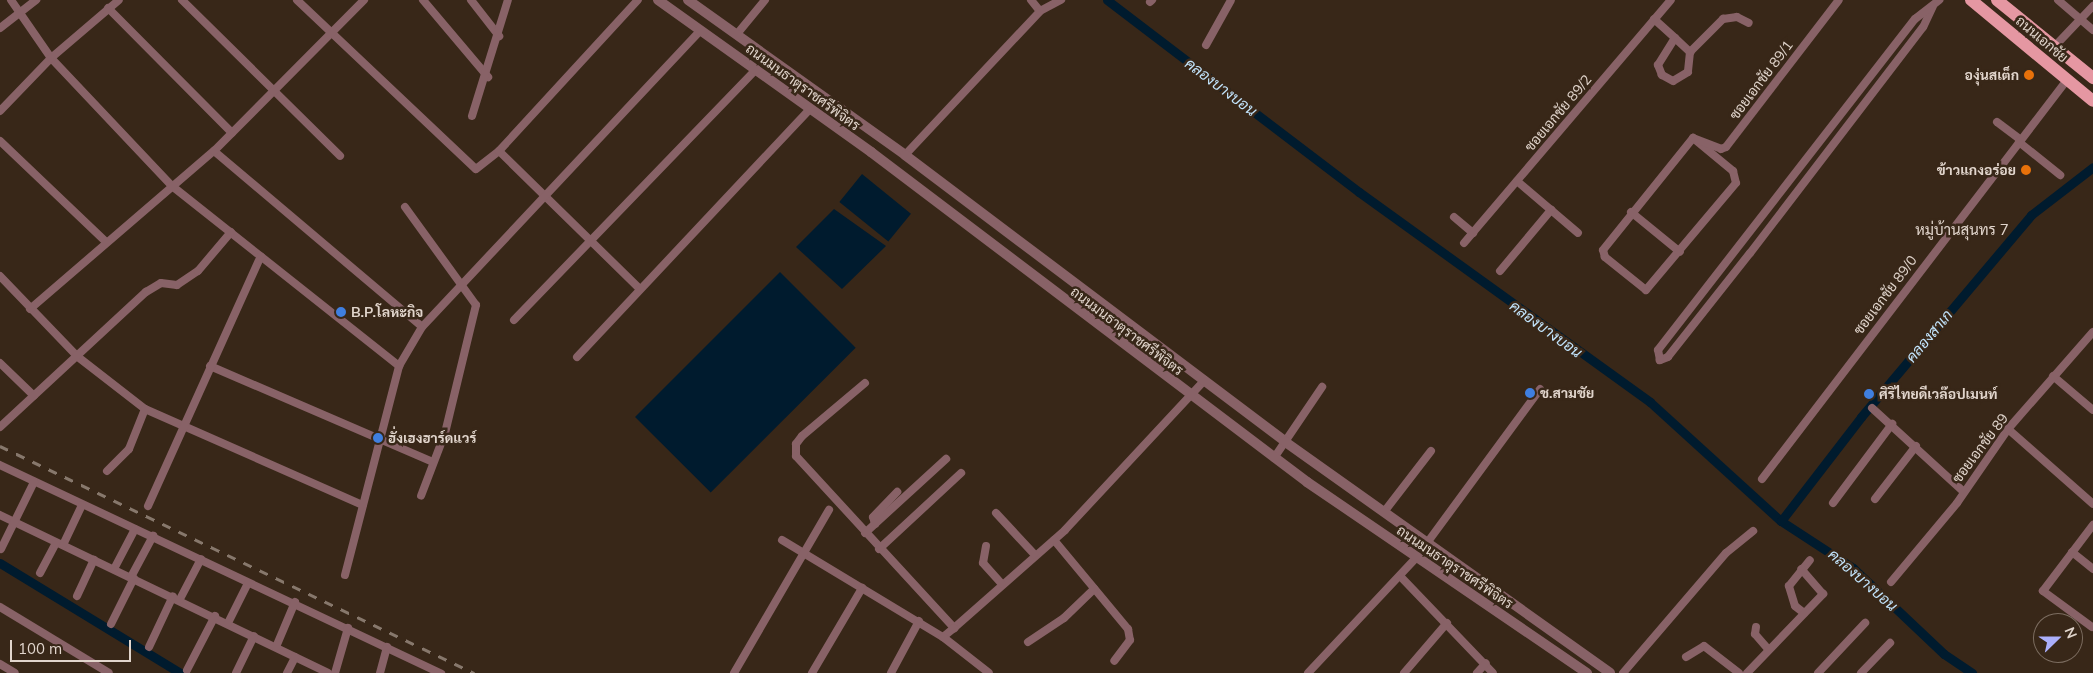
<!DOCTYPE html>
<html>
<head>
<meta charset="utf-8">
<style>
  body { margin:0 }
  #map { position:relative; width:2093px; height:673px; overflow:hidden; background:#382718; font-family:Mulish,Sarabun,sans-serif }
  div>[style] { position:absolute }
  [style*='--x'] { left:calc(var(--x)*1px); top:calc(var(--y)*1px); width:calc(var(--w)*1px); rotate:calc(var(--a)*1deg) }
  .water>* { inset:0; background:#001b2e; transform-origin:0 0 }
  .canal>* { height:9px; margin:-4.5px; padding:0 4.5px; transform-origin:4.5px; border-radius:4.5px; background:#001b2e }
  .minor>* { height:8px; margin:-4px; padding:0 4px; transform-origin:4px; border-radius:4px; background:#886267 }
  .tertiary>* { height:10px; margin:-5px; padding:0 5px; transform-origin:5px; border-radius:5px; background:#886267 }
  .primary>* { height:12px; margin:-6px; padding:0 6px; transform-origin:6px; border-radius:6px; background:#e597a2 }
  .rail>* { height:2.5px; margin-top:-1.25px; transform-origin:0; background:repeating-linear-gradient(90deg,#87786c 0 9px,transparent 0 18px) }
  .dots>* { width:14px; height:14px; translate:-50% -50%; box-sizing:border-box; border:2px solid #382718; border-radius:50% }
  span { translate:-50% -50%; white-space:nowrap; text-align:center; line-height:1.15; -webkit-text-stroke:5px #382718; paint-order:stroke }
  .street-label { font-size:14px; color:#e1d5cc }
  .poi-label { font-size:14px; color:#e1d5cc; font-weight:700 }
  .right { translate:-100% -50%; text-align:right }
  .left { translate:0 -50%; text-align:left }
  .water-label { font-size:15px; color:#c3e5fd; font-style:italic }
  .neighbourhood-label { font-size:15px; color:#e1d5cc }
  .north { position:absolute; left:2033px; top:613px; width:50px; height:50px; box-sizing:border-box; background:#382718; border:1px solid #7c6d60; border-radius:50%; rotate:68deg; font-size:14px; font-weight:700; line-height:20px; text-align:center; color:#e1d5cc }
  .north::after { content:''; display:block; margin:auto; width:18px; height:22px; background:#abaffb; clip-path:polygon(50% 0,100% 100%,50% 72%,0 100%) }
  .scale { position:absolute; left:10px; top:640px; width:121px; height:22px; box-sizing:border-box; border:2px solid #e1d5cc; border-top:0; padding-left:6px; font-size:15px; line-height:18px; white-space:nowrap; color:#e1d5cc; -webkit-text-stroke:4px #382718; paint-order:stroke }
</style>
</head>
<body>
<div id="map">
  <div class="water">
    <i style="left:862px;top:174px;width:63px;height:36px;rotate:39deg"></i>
    <i style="clip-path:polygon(834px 209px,886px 246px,842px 289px,796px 247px)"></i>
    <i style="left:780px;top:272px;width:107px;height:205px;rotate:45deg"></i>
  </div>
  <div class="canal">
    <i style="--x:1107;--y:0;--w:317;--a:37.3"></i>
    <i style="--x:1359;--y:192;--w:359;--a:35.8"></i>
    <i style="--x:1650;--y:402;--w:177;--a:42.3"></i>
    <i style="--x:1781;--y:521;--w:86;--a:33.1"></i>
    <i style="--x:1853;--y:568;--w:125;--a:43.4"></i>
    <i style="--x:1944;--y:654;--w:34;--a:34"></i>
    <i style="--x:1781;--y:521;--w:131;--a:-52.4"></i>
    <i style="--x:1861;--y:417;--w:264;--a:-49.9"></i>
    <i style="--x:2031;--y:215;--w:78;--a:-37.7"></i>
    <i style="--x:0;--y:563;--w:211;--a:31.4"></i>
  </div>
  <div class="minor">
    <i style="--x:11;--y:0;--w:70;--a:55.4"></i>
    <i style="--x:51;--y:58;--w:176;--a:46.6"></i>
    <i style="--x:172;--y:186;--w:290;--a:38.4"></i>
    <i style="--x:182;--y:0;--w:222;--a:44.6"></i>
    <i style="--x:297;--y:0;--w:246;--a:43.4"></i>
    <i style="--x:476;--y:169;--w:29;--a:-38"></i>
    <i style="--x:499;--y:151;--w:205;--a:-47.4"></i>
    <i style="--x:423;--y:0;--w:101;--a:49.8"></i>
    <i style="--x:471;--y:0;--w:46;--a:52.1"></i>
    <i style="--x:1031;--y:0;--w:14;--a:51"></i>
    <i style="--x:2058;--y:0;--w:46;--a:40.6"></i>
    <i style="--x:1150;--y:2;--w:3;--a:-45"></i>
    <i style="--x:1933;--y:6;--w:23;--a:115"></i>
    <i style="--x:1923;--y:27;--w:285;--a:127.4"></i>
    <i style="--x:1750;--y:253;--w:132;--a:128.3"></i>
    <i style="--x:1668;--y:357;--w:9;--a:159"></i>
    <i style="--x:1660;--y:360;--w:10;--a:-101"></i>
    <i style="--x:1658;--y:350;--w:419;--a:-52.2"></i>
    <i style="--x:1915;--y:19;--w:31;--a:-38"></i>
    <i style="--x:108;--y:8;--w:176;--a:45.2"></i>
    <i style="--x:1654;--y:19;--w:28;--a:42"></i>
    <i style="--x:1675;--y:38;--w:21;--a:43"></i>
    <i style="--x:1690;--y:52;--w:20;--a:96"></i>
    <i style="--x:1688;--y:72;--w:17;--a:149"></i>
    <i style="--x:1673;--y:81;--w:13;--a:-151"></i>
    <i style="--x:1662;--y:75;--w:11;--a:-112"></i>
    <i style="--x:1658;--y:65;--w:32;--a:-58"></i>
    <i style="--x:0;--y:28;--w:46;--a:-37.9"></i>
    <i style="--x:737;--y:34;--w:44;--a:-50.5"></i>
    <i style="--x:1206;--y:45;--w:51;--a:-60.9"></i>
    <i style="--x:2054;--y:47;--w:57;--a:-46.4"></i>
    <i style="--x:1690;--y:52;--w:47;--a:-45"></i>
    <i style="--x:1723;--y:19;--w:14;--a:-8"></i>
    <i style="--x:1737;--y:17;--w:13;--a:27"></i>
    <i style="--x:0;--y:111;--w:74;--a:-46.1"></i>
    <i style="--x:51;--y:58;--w:89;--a:-40.5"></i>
    <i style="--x:472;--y:116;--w:121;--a:-72.8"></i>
    <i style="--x:1997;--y:122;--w:30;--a:37"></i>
    <i style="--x:1693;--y:138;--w:52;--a:39.5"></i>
    <i style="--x:1733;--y:171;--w:12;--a:76"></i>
    <i style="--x:1736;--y:183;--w:140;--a:130.1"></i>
    <i style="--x:1646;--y:290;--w:53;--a:-141.2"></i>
    <i style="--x:1605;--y:257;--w:7;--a:-106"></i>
    <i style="--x:1603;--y:250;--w:144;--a:-51.2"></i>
    <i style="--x:1693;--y:138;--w:30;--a:21"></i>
    <i style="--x:1721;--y:149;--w:5;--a:-22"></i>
    <i style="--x:1726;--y:147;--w:185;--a:-52.5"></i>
    <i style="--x:0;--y:141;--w:146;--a:43.6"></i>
    <i style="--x:2019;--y:142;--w:53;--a:38.8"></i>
    <i style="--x:214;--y:151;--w:272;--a:40.2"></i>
    <i style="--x:499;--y:151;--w:197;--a:44.4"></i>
    <i style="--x:905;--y:155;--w:197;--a:-46.8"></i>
    <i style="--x:1040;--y:11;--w:24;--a:-28"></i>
    <i style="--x:1517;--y:181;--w:80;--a:40.4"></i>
    <i style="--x:405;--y:207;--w:121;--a:54.1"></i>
    <i style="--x:476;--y:305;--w:132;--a:103.6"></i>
    <i style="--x:445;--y:433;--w:67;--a:110.9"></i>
    <i style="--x:1631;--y:212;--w:63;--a:39.2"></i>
    <i style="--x:1454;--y:217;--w:25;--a:40"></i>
    <i style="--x:1464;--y:243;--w:319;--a:-49.6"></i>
    <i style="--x:1500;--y:271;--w:80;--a:-50.1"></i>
    <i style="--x:0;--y:276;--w:112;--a:46.1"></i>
    <i style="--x:78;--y:357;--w:85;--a:37.8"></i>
    <i style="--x:145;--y:409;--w:238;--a:23.8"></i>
    <i style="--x:30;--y:309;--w:243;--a:-40.7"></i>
    <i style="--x:214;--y:151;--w:213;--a:-45.2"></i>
    <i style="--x:514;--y:320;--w:349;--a:-46"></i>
    <i style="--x:577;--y:357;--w:340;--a:-46.8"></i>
    <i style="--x:0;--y:363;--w:47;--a:44.1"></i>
    <i style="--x:210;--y:366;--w:243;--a:23.3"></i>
    <i style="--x:2053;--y:376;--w:52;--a:40.4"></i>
    <i style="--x:865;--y:383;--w:82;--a:139.9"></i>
    <i style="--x:802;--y:436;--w:10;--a:127"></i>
    <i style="--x:796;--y:444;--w:12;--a:90"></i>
    <i style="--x:796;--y:456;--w:234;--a:47.4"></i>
    <i style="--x:954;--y:628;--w:148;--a:-41.4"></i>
    <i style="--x:1065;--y:530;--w:205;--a:-47"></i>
    <i style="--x:1872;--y:408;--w:123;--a:42.4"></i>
    <i style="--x:0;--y:427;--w:199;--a:-42.8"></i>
    <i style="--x:146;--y:292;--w:17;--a:-31"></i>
    <i style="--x:161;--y:283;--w:16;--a:7"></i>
    <i style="--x:177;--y:285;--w:25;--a:-34"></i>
    <i style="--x:198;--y:271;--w:51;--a:-49.8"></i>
    <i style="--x:2008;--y:429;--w:113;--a:41.4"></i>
    <i style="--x:1274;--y:458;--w:86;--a:-55.9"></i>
    <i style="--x:0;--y:465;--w:488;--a:25.3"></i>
    <i style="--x:107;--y:471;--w:31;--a:-45"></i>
    <i style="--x:129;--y:449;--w:43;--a:-68.2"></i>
    <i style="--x:1762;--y:479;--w:502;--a:-52.61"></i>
    <i style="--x:1875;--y:499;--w:67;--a:-52.3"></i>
    <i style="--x:1833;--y:503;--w:99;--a:-53.2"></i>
    <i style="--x:148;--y:506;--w:274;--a:-65.7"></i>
    <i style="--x:1384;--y:512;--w:77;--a:-52.4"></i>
    <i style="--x:996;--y:513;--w:56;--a:47.2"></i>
    <i style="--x:0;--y:515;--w:364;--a:25.7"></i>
    <i style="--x:875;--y:524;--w:7;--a:-106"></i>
    <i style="--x:873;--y:517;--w:35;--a:-46"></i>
    <i style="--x:865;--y:533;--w:110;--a:-42.4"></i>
    <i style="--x:782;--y:540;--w:188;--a:31.1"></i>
    <i style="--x:943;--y:637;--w:14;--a:-39"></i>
    <i style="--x:1054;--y:540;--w:116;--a:50.3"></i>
    <i style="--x:1128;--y:629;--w:11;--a:80"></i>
    <i style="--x:1130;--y:640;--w:26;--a:127"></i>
    <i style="--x:1427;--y:543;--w:191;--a:-53.7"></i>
    <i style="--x:63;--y:545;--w:44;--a:-64.6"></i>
    <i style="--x:986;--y:546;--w:17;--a:100"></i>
    <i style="--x:983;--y:563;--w:27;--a:48"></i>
    <i style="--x:1;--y:549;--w:75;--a:-63.8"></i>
    <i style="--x:879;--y:549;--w:112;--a:-42.8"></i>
    <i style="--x:2072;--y:552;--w:27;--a:39"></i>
    <i style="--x:114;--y:569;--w:45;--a:-62.3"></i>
    <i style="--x:40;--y:573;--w:34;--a:-62"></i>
    <i style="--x:345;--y:575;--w:216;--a:-75.5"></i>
    <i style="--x:399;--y:366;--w:45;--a:-59.5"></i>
    <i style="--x:422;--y:327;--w:406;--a:-46.8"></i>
    <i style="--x:1400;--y:576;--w:134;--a:46.2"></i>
    <i style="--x:131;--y:577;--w:47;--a:-61.8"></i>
    <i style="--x:1891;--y:582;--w:103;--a:-50.1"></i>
    <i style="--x:1957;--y:503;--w:90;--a:-55.4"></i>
    <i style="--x:2008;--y:429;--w:129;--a:-48.8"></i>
    <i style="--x:77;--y:596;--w:40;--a:-65"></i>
    <i style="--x:180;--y:599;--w:45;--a:-62.3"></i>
    <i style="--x:0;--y:607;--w:127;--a:31.2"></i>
    <i style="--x:1804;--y:613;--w:11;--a:-142"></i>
    <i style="--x:1795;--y:606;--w:21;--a:-107"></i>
    <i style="--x:1789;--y:586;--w:33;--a:-51"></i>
    <i style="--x:228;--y:623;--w:45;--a:-63.4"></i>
    <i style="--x:111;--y:624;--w:51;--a:-63.4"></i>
    <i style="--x:1756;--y:627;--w:7;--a:98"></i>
    <i style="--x:1755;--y:634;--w:20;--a:49"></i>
    <i style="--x:2092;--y:627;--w:61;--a:-143.7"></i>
    <i style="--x:2043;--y:591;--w:83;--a:-52.9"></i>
    <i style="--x:943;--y:637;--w:58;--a:38"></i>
    <i style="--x:1028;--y:642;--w:43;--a:-33.7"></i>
    <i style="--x:1064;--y:618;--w:42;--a:-44"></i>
    <i style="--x:149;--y:647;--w:56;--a:-64.8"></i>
    <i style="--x:276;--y:647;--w:49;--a:-67.1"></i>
    <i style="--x:1686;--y:657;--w:21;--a:-31"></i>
    <i style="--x:1704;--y:646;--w:44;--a:37.6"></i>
    <i style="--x:0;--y:664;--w:17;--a:31"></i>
    <i style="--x:187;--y:670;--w:61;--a:-62.6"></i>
    <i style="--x:236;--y:673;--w:41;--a:-64.1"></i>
    <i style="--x:287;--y:673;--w:18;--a:-63"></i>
    <i style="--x:335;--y:673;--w:47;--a:-73.9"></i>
    <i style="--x:380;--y:673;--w:27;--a:-75"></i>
    <i style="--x:734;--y:673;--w:189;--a:-59.8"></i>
    <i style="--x:812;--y:673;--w:99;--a:-59.5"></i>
    <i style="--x:891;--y:673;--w:59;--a:-61.7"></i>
    <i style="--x:1308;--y:673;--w:158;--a:-46.8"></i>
    <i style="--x:1404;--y:673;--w:66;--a:-49.3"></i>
    <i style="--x:1477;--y:673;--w:13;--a:-48"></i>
    <i style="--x:1623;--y:673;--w:158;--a:-49.4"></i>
    <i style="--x:1726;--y:553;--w:35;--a:-39"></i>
    <i style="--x:1747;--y:673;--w:110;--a:-46.1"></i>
    <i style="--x:1823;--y:594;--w:33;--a:-131"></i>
    <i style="--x:1818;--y:673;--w:69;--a:-46.8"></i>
    <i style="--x:1861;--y:673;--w:42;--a:-46"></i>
  </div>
  <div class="tertiary">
    <i style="--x:658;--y:0;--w:262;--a:35.5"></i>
    <i style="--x:871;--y:152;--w:547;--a:37.12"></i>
    <i style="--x:1307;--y:482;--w:339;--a:34.3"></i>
    <i style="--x:688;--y:0;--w:267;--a:35.5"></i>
    <i style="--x:905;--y:155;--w:475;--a:37"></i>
    <i style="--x:1284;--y:441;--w:400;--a:35.4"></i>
  </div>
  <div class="primary">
    <i style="--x:1971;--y:0;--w:158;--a:39.6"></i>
    <i style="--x:1997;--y:0;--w:124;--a:39.1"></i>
  </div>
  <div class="rail">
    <i style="--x:0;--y:446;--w:526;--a:25.59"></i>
  </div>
  <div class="dots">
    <i style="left:2029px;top:75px;background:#e8710a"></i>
    <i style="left:2026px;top:170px;background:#e8710a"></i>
    <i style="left:341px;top:312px;background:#3f7fe0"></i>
    <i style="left:1530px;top:393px;background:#3f7fe0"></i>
    <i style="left:1869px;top:394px;background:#3f7fe0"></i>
    <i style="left:378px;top:438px;background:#3f7fe0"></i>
  </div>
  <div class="street-label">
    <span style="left:2042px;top:39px;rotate:40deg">ถนนเอกชัย</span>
    <span style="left:1761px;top:80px;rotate:-53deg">ซอยเอกชัย 89/1</span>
    <span style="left:803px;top:87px;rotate:36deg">ถนนมนธาตุราชศรีพิจิตร</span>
    <span style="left:1558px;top:113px;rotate:-50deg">ซอยเอกชัย 89/2</span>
    <span style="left:1885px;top:295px;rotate:-53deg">ซอยเอกชัย 89/0</span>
    <span style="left:1127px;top:331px;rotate:37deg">ถนนมนธาตุราชศรีพิจิตร</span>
    <span style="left:1980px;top:448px;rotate:-53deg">ซอยเอกชัย 89</span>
    <span style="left:1455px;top:567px;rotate:34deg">ถนนมนธาตุราชศรีพิจิตร</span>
  </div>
  <div class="poi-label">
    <span class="right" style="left:2019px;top:75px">องุ่นสเต็ก</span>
    <span class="right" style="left:2016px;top:170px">ข้าวแกงอร่อย</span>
    <span class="left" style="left:351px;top:312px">B.P.โลหะกิจ</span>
    <span class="left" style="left:1540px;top:393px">ช.สามชัย</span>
    <span class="left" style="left:1879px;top:394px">ศิริไทยดีเวล๊อปเมนท์</span>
    <span class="left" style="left:388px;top:438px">ฮั่งเฮงฮาร์ดแวร์</span>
  </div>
  <div class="water-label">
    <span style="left:1221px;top:87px;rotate:37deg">คลองบางบอน</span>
    <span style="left:1546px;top:329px;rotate:36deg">คลองบางบอน</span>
    <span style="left:1929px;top:336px;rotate:-50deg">คลองสาเก</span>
    <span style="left:1863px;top:580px;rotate:41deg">คลองบางบอน</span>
  </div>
  <div class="neighbourhood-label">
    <span style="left:1962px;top:230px">หมู่บ้านสุนทร 7</span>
  </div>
  <div class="north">N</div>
  <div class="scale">100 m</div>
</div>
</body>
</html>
